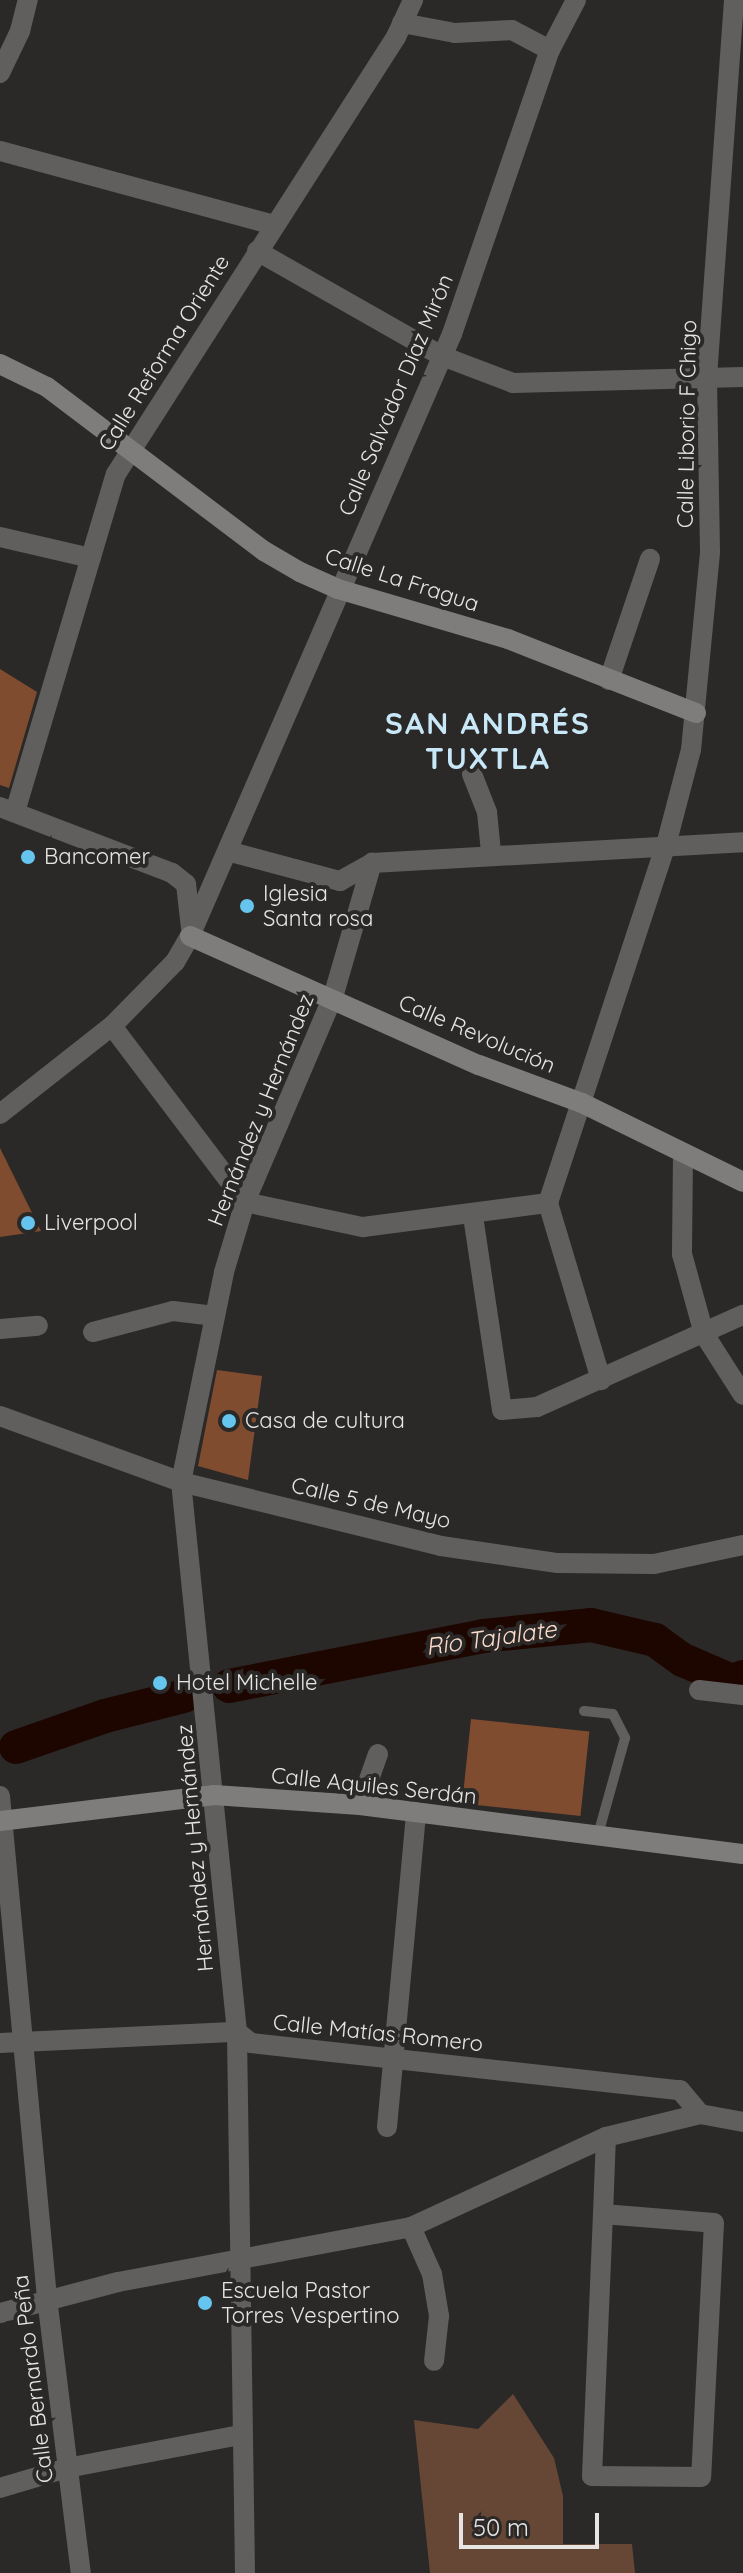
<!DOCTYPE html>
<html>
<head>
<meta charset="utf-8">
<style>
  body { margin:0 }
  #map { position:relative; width:743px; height:2573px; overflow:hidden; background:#2b2928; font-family:Quicksand,sans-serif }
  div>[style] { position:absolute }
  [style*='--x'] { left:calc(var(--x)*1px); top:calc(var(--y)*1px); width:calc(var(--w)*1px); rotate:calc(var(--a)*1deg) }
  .green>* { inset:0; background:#664736 }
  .river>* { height:34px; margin:-17px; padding:0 17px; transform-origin:17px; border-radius:17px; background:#1e0600 }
  .building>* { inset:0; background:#7f4c30; transform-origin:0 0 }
  .lane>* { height:10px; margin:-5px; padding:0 5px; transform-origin:5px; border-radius:5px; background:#605f5e }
  .street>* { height:20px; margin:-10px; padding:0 10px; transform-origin:10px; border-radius:10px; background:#605f5e }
  .secondary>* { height:20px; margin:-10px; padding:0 10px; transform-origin:10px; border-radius:10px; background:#7f7d7b }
  .dots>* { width:22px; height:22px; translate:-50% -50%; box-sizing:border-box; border:4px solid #2b2928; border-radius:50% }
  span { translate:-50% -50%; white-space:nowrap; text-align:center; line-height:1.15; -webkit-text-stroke:8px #2b2928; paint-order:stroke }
  .street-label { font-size:22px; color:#e7e5e4 }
  .poi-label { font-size:22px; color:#e7e5e4 }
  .left { translate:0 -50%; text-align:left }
  .water-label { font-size:24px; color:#fddbca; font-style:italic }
  .district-label { font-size:30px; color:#c8e8f8; font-weight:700; letter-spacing:2px }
  .scale { position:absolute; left:459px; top:2513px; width:140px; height:36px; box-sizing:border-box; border:4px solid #e7e5e4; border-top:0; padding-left:10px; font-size:24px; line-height:28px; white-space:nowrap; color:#e7e5e4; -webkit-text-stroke:6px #2b2928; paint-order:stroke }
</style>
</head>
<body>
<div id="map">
  <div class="green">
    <i style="clip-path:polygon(513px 2394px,554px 2458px,563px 2496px,563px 2544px,632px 2544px,635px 2573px,430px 2573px,414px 2420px,478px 2429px)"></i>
  </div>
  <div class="river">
    <i style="--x:229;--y:1686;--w:259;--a:-11.1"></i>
    <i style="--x:483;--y:1636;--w:109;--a:-5.8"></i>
    <i style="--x:591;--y:1625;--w:66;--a:13.2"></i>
    <i style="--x:655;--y:1640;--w:34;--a:36"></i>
    <i style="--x:683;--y:1660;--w:53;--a:23.2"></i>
    <i style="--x:732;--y:1681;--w:12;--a:-20"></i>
    <i style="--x:16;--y:1747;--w:94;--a:-19.2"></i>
    <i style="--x:105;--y:1716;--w:81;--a:-14.2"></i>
  </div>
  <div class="building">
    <i style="clip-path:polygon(0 669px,37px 692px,9px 788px,0 785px)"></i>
    <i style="clip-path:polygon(0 1148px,41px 1231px,0 1237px)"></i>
    <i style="clip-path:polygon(217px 1370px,262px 1376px,248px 1480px,198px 1466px)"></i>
    <i style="left:471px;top:1719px;width:119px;height:85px;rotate:6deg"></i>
  </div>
  <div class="lane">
    <i style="--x:584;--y:1711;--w:29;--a:6"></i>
    <i style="--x:613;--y:1714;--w:27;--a:63"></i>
    <i style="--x:625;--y:1738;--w:101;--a:105.6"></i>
  </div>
  <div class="street">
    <i style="--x:402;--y:23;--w:54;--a:10.7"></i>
    <i style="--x:455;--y:33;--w:57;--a:-3"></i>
    <i style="--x:512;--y:30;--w:43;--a:27.8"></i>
    <i style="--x:0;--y:73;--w:47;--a:-64.5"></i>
    <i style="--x:20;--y:31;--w:32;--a:-76"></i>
    <i style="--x:0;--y:151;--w:284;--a:15.1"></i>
    <i style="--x:257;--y:251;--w:213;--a:29.6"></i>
    <i style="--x:442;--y:356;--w:76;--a:20.8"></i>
    <i style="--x:513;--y:383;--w:230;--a:-1.5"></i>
    <i style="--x:0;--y:537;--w:93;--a:13"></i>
    <i style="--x:609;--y:680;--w:128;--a:-71.3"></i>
    <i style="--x:472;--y:774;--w:41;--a:68.5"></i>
    <i style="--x:487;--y:812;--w:40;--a:84.3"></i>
    <i style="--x:0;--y:807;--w:184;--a:21"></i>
    <i style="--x:172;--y:873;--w:18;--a:38"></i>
    <i style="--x:186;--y:884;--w:44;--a:83.5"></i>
    <i style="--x:15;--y:812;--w:353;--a:-73.4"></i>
    <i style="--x:116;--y:474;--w:519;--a:-57.35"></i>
    <i style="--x:396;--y:37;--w:41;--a:-65.3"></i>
    <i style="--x:231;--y:852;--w:113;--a:14.9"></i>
    <i style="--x:340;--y:881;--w:37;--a:-29"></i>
    <i style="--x:372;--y:863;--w:372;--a:-3.2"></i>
    <i style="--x:112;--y:1026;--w:221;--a:52.9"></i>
    <i style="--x:245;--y:1202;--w:121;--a:12"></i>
    <i style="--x:363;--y:1227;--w:187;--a:-7.4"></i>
    <i style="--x:0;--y:1114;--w:142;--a:-38.2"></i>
    <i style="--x:112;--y:1026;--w:90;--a:-45.5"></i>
    <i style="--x:175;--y:962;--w:30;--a:-60"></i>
    <i style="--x:190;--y:936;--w:657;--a:-66.48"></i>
    <i style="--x:452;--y:334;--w:300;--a:-71"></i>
    <i style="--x:550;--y:50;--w:56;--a:-62.5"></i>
    <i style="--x:683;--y:1155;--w:99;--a:90.6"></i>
    <i style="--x:682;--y:1254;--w:83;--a:74.6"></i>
    <i style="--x:704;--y:1334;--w:72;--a:57.4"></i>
    <i style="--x:548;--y:1203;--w:377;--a:-71.8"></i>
    <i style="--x:666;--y:845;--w:98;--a:-75.3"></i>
    <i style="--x:691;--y:750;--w:200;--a:-84.5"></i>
    <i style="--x:710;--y:551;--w:174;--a:-91"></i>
    <i style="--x:707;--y:377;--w:378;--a:-85.9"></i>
    <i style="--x:548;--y:1203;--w:185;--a:73.3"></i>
    <i style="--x:473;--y:1216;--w:196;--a:81.5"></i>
    <i style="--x:502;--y:1410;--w:35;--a:-5"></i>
    <i style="--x:537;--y:1407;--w:226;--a:-24.1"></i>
    <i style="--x:0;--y:1329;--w:38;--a:-5"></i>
    <i style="--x:93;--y:1332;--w:83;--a:-14.7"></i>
    <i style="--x:173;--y:1311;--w:42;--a:6.8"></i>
    <i style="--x:0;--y:1416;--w:193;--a:20"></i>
    <i style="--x:181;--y:1482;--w:268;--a:13.8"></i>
    <i style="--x:441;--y:1546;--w:118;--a:8.3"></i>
    <i style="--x:558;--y:1563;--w:96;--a:0.6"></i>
    <i style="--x:654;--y:1564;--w:91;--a:-12.1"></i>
    <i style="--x:699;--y:1690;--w:44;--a:6.5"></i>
    <i style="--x:0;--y:1796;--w:504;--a:84.65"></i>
    <i style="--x:47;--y:2298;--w:277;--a:83"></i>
    <i style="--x:360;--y:1805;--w:54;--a:-70.6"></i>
    <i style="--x:0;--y:2043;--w:237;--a:-2.7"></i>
    <i style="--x:237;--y:2032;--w:18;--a:38"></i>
    <i style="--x:251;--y:2043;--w:432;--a:6.3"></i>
    <i style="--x:680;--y:2090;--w:31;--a:50"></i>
    <i style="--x:700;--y:2114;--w:44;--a:10.5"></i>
    <i style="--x:387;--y:2127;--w:316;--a:-84.7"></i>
    <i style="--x:603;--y:2214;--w:111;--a:4.6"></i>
    <i style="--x:714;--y:2223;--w:254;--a:92.9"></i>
    <i style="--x:701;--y:2477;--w:109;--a:-179.5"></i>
    <i style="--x:592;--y:2476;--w:262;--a:-87.6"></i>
    <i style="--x:603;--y:2214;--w:77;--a:-87.8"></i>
    <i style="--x:411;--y:2227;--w:51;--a:65.9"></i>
    <i style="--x:432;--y:2274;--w:43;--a:80.5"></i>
    <i style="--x:439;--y:2316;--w:45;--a:96.3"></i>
    <i style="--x:0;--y:2313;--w:122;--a:-14.7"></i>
    <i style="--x:118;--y:2282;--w:298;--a:-10.6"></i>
    <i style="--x:411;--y:2227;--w:215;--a:-24.8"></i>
    <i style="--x:606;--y:2137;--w:97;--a:-13.7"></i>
    <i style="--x:0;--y:2488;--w:70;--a:-16.6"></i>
    <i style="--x:67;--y:2468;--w:176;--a:-10.8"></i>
    <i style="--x:245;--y:2573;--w:541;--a:-90.85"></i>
    <i style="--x:237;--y:2032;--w:553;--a:-95.81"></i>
    <i style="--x:181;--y:1482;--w:214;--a:-78.4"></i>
    <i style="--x:224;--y:1272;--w:73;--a:-73.3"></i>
    <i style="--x:245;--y:1202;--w:223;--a:-66.8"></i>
    <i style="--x:333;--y:997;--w:140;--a:-73.8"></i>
  </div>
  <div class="secondary">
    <i style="--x:0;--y:364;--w:52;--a:26.1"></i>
    <i style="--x:47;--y:387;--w:272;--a:37.1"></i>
    <i style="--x:264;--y:551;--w:42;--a:30.3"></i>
    <i style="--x:300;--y:572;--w:42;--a:24.1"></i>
    <i style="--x:338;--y:589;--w:177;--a:16.4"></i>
    <i style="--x:508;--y:639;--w:202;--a:21.5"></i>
    <i style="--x:190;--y:936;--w:316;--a:24.1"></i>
    <i style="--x:479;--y:1065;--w:110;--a:20.3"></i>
    <i style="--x:582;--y:1103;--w:179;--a:26.1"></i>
    <i style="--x:0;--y:1821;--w:216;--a:-6.9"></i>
    <i style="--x:214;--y:1795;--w:146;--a:3.9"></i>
    <i style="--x:360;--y:1805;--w:386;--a:7.3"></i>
  </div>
  <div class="dots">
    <i style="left:28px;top:857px;background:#65c5ee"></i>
    <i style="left:247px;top:906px;background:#65c5ee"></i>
    <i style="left:28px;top:1223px;background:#65c5ee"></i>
    <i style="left:229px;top:1421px;background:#65c5ee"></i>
    <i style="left:160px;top:1683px;background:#65c5ee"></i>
    <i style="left:205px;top:2303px;background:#65c5ee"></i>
  </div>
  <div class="street-label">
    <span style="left:164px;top:353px;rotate:-58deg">Calle Reforma Oriente</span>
    <span style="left:396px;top:395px;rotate:-67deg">Calle Salvador Díaz Mirón</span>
    <span style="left:687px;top:424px;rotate:-89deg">Calle Liborio F Chigo</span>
    <span style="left:402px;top:580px;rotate:18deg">Calle La Fragua</span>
    <span style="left:477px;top:1034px;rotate:23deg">Calle Revolución</span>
    <span style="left:261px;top:1110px;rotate:-68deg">Hernández y Hernández</span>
    <span style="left:371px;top:1503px;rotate:13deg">Calle 5 de Mayo</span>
    <span style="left:374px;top:1786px;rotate:6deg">Calle Aquiles Serdán</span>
    <span style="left:195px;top:1848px;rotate:-95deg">Hernández y Hernández</span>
    <span style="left:378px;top:2033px;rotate:6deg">Calle Matías Romero</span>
    <span style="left:33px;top:2379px;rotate:-97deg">Calle Bernardo Peña</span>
  </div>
  <div class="poi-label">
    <span class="left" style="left:44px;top:857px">Bancomer</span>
    <span class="left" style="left:263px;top:906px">Iglesia<br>Santa rosa</span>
    <span class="left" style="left:44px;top:1223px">Liverpool</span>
    <span class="left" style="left:245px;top:1421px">Casa de cultura</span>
    <span class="left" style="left:176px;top:1683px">Hotel Michelle</span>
    <span class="left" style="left:221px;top:2303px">Escuela Pastor<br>Torres Vespertino</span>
  </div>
  <div class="water-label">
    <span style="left:491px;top:1638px;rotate:-8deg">Río Tajalate</span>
  </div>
  <div class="district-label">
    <span style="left:488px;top:740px">SAN ANDRÉS<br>TUXTLA</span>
  </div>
  <div class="scale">50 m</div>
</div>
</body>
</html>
